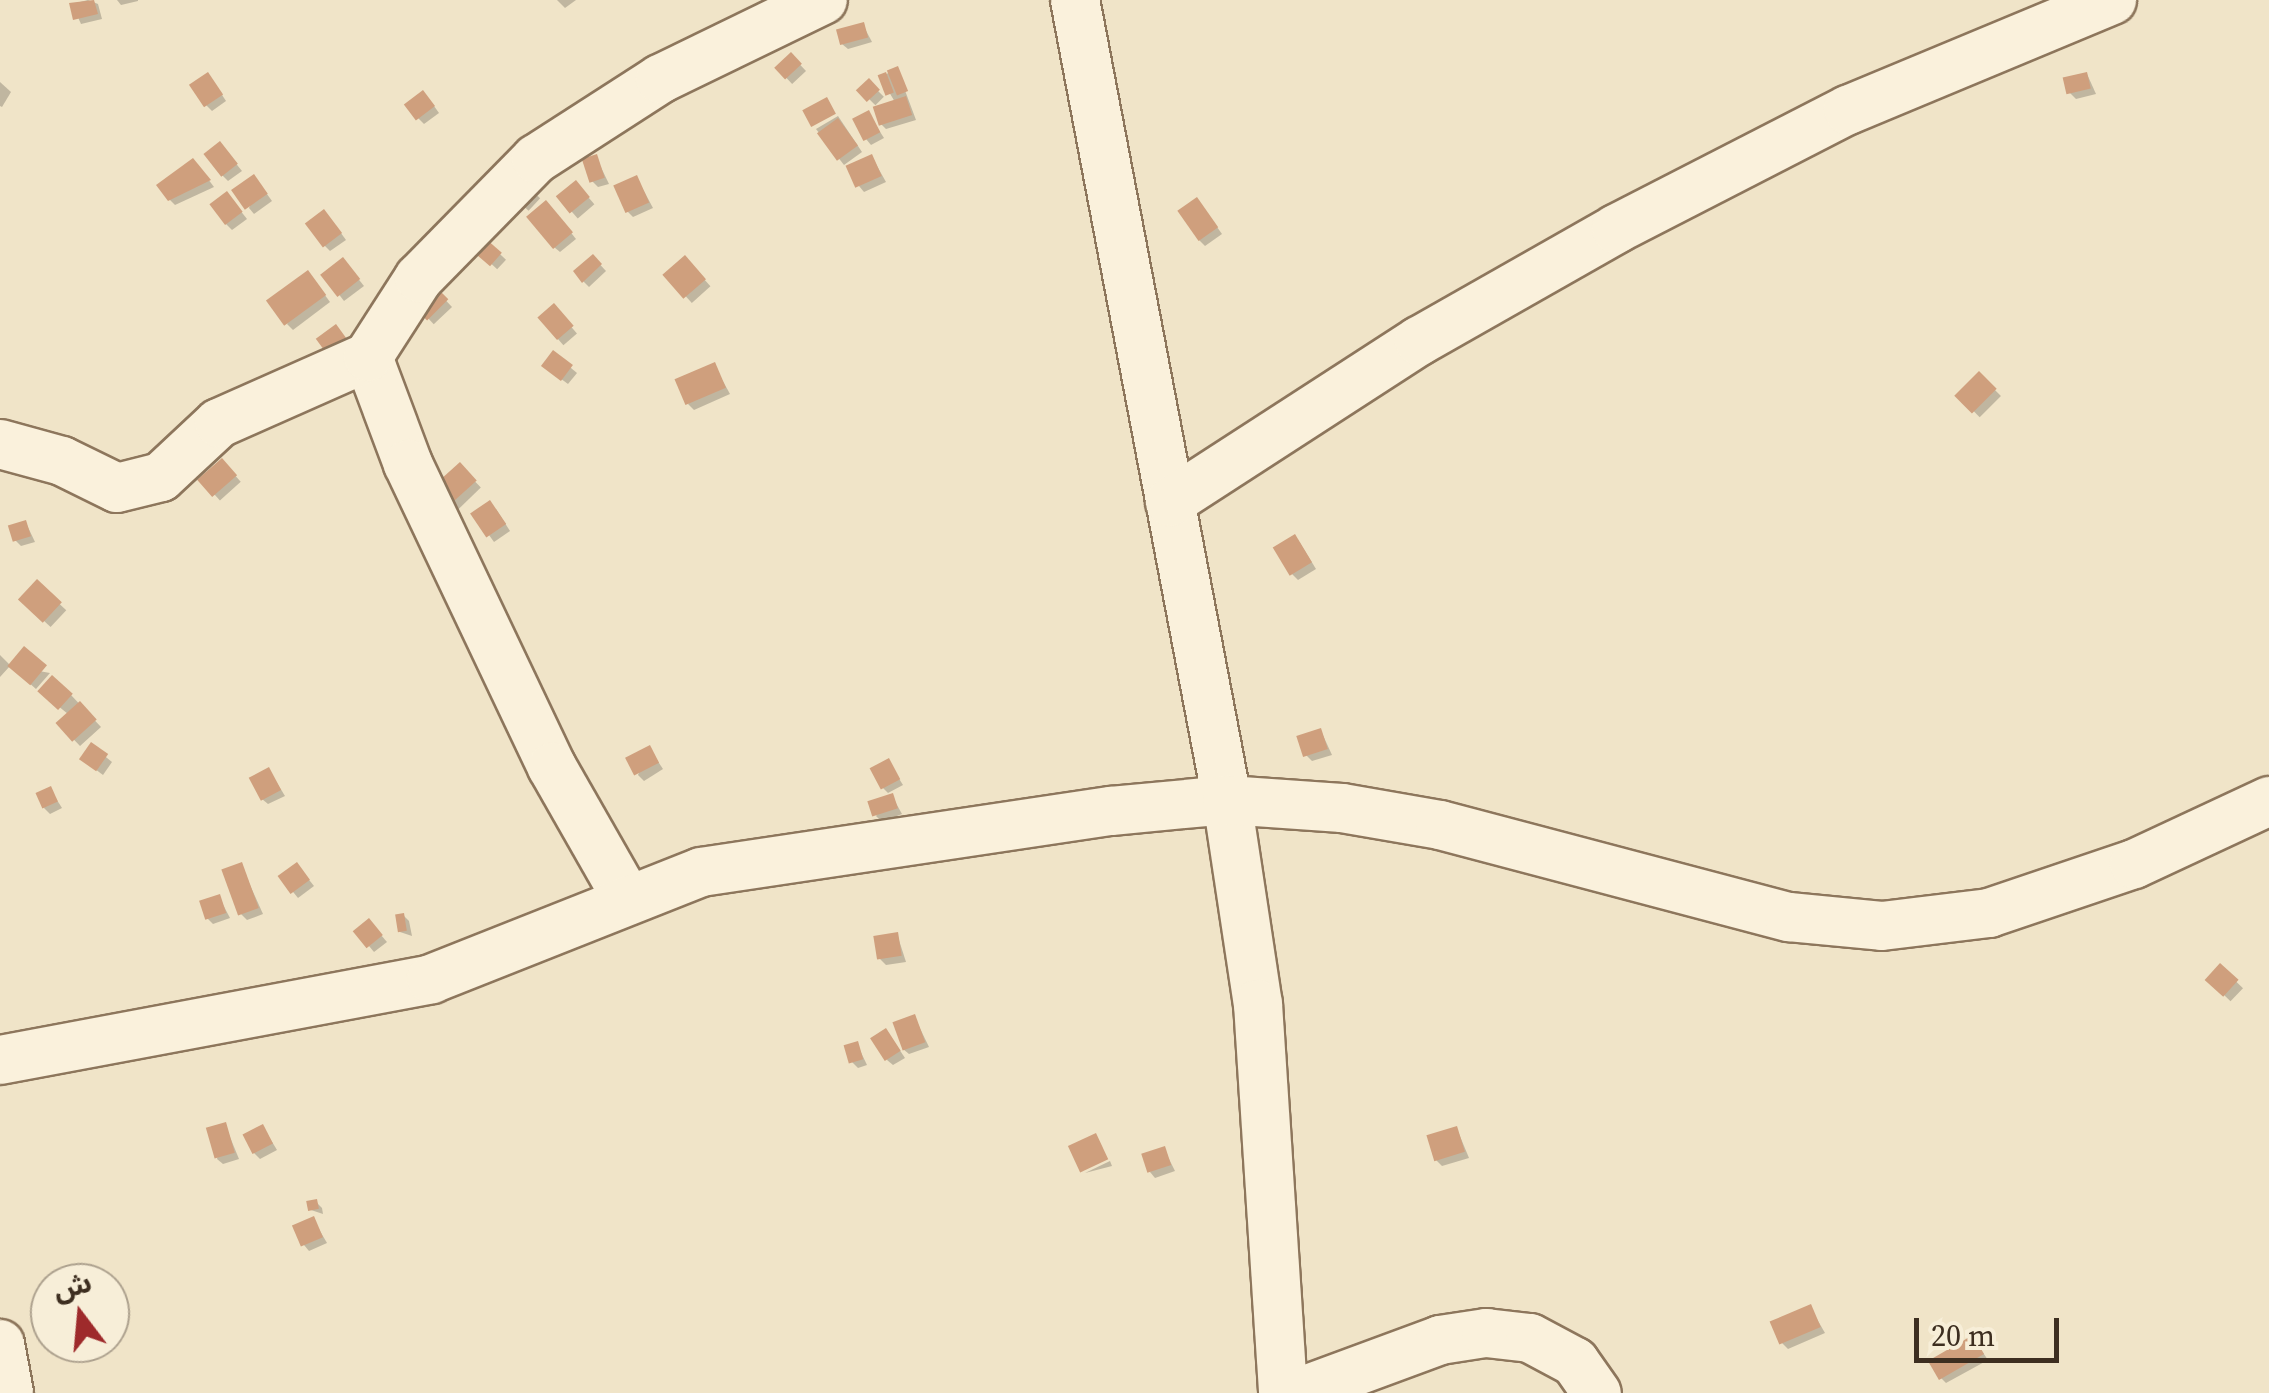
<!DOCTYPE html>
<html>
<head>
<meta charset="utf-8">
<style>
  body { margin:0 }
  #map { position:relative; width:2269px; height:1393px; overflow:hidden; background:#f0e4c8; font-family:"Source Serif 4","Noto Sans Arabic",serif }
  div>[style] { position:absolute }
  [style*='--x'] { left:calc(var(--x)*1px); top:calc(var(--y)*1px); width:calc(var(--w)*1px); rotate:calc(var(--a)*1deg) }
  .shadow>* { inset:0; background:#0003; transform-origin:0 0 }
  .building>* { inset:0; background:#cf9f7d; transform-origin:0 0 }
  .roads { filter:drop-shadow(2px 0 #8d765c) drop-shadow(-2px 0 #8d765c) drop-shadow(0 2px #8d765c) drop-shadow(0 -2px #8d765c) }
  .street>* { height:48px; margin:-24px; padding:0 24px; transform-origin:24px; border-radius:24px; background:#faf1dc }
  span { translate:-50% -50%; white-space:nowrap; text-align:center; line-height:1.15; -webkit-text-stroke:9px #f7eed8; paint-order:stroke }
  .north { position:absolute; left:30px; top:1263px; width:100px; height:100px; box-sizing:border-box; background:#f7eed8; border:2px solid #ada18e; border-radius:50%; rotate:344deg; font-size:28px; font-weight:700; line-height:40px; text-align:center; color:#3d2e20 }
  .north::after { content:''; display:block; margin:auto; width:35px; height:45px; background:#9e2a2b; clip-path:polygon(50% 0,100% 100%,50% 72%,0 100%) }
  .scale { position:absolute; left:1914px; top:1318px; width:145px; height:45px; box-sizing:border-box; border:5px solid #3d2e20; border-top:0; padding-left:12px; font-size:30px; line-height:35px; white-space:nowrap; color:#3d2e20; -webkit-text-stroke:8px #f7eed8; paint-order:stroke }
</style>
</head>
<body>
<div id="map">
  <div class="shadow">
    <i style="clip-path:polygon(88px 0,98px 4px,102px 19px,81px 24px,72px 4px)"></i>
    <i style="clip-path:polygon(117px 0,138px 0,138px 1px,121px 5px)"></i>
    <i style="clip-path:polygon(557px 0,576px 0,565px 8px)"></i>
    <i style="clip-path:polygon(863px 25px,872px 42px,848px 49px,842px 44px)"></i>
    <i style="left:791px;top:55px;width:22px;height:19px;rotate:47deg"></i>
    <i style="clip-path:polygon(897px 69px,916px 120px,886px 129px,880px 123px,895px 102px,880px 77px)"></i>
    <i style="clip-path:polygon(2087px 74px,2096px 94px,2076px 99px,2070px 93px)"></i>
    <i style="clip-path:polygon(213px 81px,226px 101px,212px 111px,206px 105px)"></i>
    <i style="clip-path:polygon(0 82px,11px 92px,2px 107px,0 106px)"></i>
    <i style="left:869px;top:82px;width:21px;height:12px;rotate:45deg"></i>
    <i style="clip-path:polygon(429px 99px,439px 113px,424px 124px,418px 118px)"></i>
    <i style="clip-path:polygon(868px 113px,884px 138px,871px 145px,866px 139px)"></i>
    <i style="clip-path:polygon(838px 116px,862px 152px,844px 165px,816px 129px)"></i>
    <i style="clip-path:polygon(225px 150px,242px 171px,228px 181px,222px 175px)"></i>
    <i style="clip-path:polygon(596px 157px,609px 184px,598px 187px,592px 181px)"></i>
    <i style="clip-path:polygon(872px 157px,886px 182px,864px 192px,859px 186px)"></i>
    <i style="clip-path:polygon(199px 167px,214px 187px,175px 205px,169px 199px)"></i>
    <i style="clip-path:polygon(637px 178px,653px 208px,633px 217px,627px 211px)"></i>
    <i style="clip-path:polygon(259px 183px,272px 201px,254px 214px,249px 208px)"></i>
    <i style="left:576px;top:183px;width:28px;height:22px;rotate:49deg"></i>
    <i style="left:527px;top:186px;width:18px;height:17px;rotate:43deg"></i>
    <i style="clip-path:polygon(232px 200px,247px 219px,232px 230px,226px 224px)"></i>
    <i style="clip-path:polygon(1202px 206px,1222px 234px,1205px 246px,1199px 240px)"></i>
    <i style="clip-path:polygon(552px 209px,576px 239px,560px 252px,554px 247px)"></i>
    <i style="clip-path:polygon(330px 218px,346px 240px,330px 251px,324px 245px)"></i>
    <i style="left:487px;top:242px;width:26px;height:13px;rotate:43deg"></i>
    <i style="clip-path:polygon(593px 257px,606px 271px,589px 287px,583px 281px)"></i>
    <i style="left:685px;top:258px;width:38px;height:25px;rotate:48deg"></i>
    <i style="clip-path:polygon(348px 266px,364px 286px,344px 301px,324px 275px)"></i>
    <i style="clip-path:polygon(313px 279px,330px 302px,293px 330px,287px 324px)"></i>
    <i style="left:437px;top:291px;width:22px;height:25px;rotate:47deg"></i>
    <i style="left:554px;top:307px;width:35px;height:18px;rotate:49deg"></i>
    <i style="clip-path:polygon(553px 353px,577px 373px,568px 384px,549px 370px)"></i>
    <i style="clip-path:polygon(714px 365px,730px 394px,694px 410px,688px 404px)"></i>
    <i style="left:1979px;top:374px;width:31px;height:30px;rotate:45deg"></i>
    <i style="left:222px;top:461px;width:28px;height:28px;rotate:48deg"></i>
    <i style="left:460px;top:466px;width:30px;height:34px;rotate:46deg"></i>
    <i style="clip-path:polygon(496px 509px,510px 531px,494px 542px,474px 514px)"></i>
    <i style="clip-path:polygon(26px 523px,35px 542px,21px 546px,15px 540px)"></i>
    <i style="clip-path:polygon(1300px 543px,1316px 569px,1298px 580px,1292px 574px)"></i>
    <i style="left:37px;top:583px;width:40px;height:23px;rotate:43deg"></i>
    <i style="clip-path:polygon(0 655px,11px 666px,50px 673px,36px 689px,10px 666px,0 677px)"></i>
    <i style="clip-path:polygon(71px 695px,101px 727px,80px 746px,58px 723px,68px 714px,47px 697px)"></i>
    <i style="clip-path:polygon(1321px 731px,1332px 755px,1312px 761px,1306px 755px)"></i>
    <i style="clip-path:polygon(91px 745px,112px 762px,103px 775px,87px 763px)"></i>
    <i style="clip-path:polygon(649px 748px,663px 769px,644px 781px,638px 775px)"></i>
    <i style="clip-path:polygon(888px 761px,903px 785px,888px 793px,882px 787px)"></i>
    <i style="clip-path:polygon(269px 770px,285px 796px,268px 804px,262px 799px)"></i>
    <i style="clip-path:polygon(50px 789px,62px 808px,50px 814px,44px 808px)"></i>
    <i style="clip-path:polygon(892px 796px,902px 814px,882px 822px,876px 816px)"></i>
    <i style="clip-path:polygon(241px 865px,263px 914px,247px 920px,241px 914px)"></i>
    <i style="clip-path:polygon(302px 871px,314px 886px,298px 898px,281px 877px)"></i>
    <i style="clip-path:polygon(219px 897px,230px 918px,213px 924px,207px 918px)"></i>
    <i style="clip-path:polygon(403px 915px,409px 921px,412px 936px,400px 932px)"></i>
    <i style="clip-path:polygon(374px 927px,387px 942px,374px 952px,369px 946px)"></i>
    <i style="clip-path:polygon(897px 934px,906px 962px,886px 965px,880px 959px)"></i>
    <i style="left:2220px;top:966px;width:32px;height:18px;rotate:44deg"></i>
    <i style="clip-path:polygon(914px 1016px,929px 1047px,909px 1054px,903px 1049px)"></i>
    <i style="clip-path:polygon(891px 1037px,905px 1058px,893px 1065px,887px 1060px)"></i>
    <i style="clip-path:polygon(857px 1044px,867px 1065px,858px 1068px,852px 1062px)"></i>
    <i style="clip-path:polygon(225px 1125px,239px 1159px,223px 1164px,217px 1159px)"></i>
    <i style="clip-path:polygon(263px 1127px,277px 1150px,260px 1159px,254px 1153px)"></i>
    <i style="clip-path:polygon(1457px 1129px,1469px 1158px,1442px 1166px,1436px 1160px)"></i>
    <i style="clip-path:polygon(1164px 1149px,1175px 1171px,1155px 1178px,1150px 1172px)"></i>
    <i style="clip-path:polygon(1110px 1161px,1112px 1166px,1085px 1173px)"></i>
    <i style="clip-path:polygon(316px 1202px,322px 1208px,323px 1214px,311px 1210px)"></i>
    <i style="clip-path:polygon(313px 1219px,327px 1243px,309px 1251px,304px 1245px)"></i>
    <i style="clip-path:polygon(1810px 1307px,1825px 1333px,1788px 1349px,1782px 1343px)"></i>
    <i style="clip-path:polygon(1973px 1338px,1988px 1360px,1946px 1383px,1941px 1378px)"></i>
  </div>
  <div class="building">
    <i style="clip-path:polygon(94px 0,98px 14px,73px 20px,69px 3px)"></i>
    <i style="left:864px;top:22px;width:16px;height:29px;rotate:75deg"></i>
    <i style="left:791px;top:52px;width:16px;height:23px;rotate:47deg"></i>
    <i style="left:898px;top:66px;width:27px;height:12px;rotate:68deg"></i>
    <i style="left:208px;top:72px;width:27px;height:23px;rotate:56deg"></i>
    <i style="left:886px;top:72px;width:22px;height:9px;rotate:69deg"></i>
    <i style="left:2087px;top:72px;width:17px;height:25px;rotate:77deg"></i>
    <i style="left:869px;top:78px;width:16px;height:18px;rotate:47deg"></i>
    <i style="left:423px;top:90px;width:20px;height:24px;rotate:53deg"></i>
    <i style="left:906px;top:96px;width:20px;height:35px;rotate:72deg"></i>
    <i style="left:827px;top:97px;width:19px;height:28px;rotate:62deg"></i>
    <i style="left:869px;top:110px;width:25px;height:19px;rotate:63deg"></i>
    <i style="left:838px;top:118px;width:34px;height:26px;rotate:54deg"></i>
    <i style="left:220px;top:141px;width:29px;height:21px;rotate:52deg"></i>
    <i style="left:597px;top:154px;width:25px;height:16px;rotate:72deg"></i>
    <i style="left:872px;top:154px;width:24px;height:29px;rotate:66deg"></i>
    <i style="clip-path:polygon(193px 158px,211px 180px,168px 201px,156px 185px)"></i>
    <i style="left:254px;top:174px;width:24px;height:28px;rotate:55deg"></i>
    <i style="left:637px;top:175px;width:30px;height:26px;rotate:66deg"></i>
    <i style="left:576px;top:180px;width:22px;height:26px;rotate:51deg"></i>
    <i style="left:227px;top:191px;width:26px;height:22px;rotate:53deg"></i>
    <i style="left:1197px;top:197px;width:37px;height:24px;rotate:55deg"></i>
    <i style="left:546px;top:200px;width:42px;height:26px;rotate:50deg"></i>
    <i style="left:324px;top:209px;width:30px;height:24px;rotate:53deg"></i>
    <i style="left:486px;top:239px;width:21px;height:18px;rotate:41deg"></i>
    <i style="clip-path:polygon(593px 254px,602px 264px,582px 283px,573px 271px)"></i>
    <i style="left:685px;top:255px;width:32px;height:30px;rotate:49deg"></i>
    <i style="left:343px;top:257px;width:28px;height:29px;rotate:52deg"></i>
    <i style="left:308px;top:270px;width:31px;height:52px;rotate:54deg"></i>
    <i style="left:437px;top:288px;width:16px;height:30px;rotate:45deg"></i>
    <i style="left:554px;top:303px;width:30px;height:22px;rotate:49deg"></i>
    <i style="left:336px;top:324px;width:24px;height:25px;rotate:54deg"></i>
    <i style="left:553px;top:350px;width:25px;height:20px;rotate:37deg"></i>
    <i style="left:715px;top:362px;width:28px;height:44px;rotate:67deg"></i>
    <i style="left:1979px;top:371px;width:25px;height:35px;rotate:45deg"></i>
    <i style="left:222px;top:458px;width:23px;height:33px;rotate:49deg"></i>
    <i style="left:460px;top:462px;width:25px;height:40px;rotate:48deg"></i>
    <i style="left:490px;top:500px;width:29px;height:24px;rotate:56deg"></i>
    <i style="left:26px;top:520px;width:17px;height:19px;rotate:73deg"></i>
    <i style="left:1295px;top:534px;width:33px;height:26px;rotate:59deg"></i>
    <i style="left:37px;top:579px;width:34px;height:28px;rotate:43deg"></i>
    <i style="left:24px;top:646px;width:30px;height:26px;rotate:40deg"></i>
    <i style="left:52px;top:675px;width:28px;height:22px;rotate:42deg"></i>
    <i style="left:80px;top:701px;width:25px;height:33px;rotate:48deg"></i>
    <i style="left:1321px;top:728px;width:22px;height:26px;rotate:72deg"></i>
    <i style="left:91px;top:742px;width:21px;height:21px;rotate:35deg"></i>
    <i style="left:650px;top:745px;width:20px;height:28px;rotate:63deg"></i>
    <i style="left:889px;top:758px;width:24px;height:22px;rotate:62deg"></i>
    <i style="left:269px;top:767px;width:26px;height:23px;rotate:62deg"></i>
    <i style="left:51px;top:786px;width:17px;height:17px;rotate:66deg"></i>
    <i style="left:893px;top:793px;width:16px;height:27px;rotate:72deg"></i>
    <i style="left:242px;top:862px;width:49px;height:22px;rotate:70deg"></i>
    <i style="left:297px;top:862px;width:22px;height:24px;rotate:54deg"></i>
    <i style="left:220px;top:894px;width:20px;height:22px;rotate:72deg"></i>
    <i style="left:404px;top:913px;width:18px;height:9px;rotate:81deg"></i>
    <i style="left:369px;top:918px;width:22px;height:21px;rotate:51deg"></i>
    <i style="left:898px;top:932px;width:24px;height:25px;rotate:81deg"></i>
    <i style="left:2220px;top:963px;width:25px;height:23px;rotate:42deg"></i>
    <i style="left:915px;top:1014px;width:30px;height:24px;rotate:70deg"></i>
    <i style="left:886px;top:1028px;width:27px;height:19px;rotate:57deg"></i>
    <i style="left:858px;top:1041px;width:19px;height:15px;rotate:74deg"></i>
    <i style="left:226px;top:1122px;width:32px;height:21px;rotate:74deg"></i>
    <i style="left:263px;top:1124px;width:22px;height:23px;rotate:63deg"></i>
    <i style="left:1457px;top:1126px;width:27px;height:32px;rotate:73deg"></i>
    <i style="left:1096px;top:1133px;width:29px;height:31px;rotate:65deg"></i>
    <i style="left:1165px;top:1146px;width:20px;height:25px;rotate:72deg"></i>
    <i style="left:317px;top:1199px;width:10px;height:11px;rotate:79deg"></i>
    <i style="left:314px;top:1216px;width:23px;height:24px;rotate:67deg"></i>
    <i style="left:1811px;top:1304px;width:25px;height:45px;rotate:67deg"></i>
    <i style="left:1973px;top:1335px;width:22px;height:52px;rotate:60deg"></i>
  </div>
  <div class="roads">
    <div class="street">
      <i style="--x:1075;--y:0;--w:814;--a:79.24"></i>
      <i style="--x:1227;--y:800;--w:206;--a:81.4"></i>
      <i style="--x:1258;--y:1004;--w:390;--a:86.3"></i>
      <i style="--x:368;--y:357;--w:114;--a:69.5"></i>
      <i style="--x:408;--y:464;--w:335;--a:64.6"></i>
      <i style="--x:552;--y:767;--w:153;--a:60.3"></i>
      <i style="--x:0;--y:444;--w:64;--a:15.3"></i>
      <i style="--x:62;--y:461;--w:61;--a:26.1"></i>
      <i style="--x:117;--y:488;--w:45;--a:-14"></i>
      <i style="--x:161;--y:477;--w:79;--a:-43"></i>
      <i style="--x:219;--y:423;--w:163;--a:-23.9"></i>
      <i style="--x:368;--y:357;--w:94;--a:-57.2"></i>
      <i style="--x:419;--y:278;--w:167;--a:-45.5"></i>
      <i style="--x:536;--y:159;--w:148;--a:-32.8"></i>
      <i style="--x:660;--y:79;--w:181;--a:-25.9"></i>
      <i style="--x:1170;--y:502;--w:297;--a:-32.9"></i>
      <i style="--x:1419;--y:341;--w:227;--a:-29.6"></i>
      <i style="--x:1616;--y:229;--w:261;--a:-27.2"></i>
      <i style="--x:1848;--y:110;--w:286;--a:-22.6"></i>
      <i style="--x:0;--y:1060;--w:439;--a:-10.6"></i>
      <i style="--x:431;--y:979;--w:290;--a:-21.6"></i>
      <i style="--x:701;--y:872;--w:415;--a:-8.5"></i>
      <i style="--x:1111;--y:811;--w:117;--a:-5.4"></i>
      <i style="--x:1227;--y:800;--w:115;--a:4"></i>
      <i style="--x:1342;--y:808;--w:99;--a:9.8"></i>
      <i style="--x:1440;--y:825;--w:361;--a:14.8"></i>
      <i style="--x:1789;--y:917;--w:93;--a:5.5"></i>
      <i style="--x:1882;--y:926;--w:108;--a:-6.9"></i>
      <i style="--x:1989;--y:913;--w:153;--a:-18.7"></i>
      <i style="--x:2134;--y:864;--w:149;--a:-25"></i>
      <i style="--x:0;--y:1344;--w:50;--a:79.6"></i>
      <i style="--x:1297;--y:1393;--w:153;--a:-20.3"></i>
      <i style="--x:1440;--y:1340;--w:47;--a:-8.7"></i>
      <i style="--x:1486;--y:1333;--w:44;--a:6.5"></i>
      <i style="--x:1530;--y:1338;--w:51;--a:28.1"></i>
      <i style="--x:1575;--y:1362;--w:38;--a:55"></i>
    </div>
  </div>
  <div class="north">ش</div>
  <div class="scale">20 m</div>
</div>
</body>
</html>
